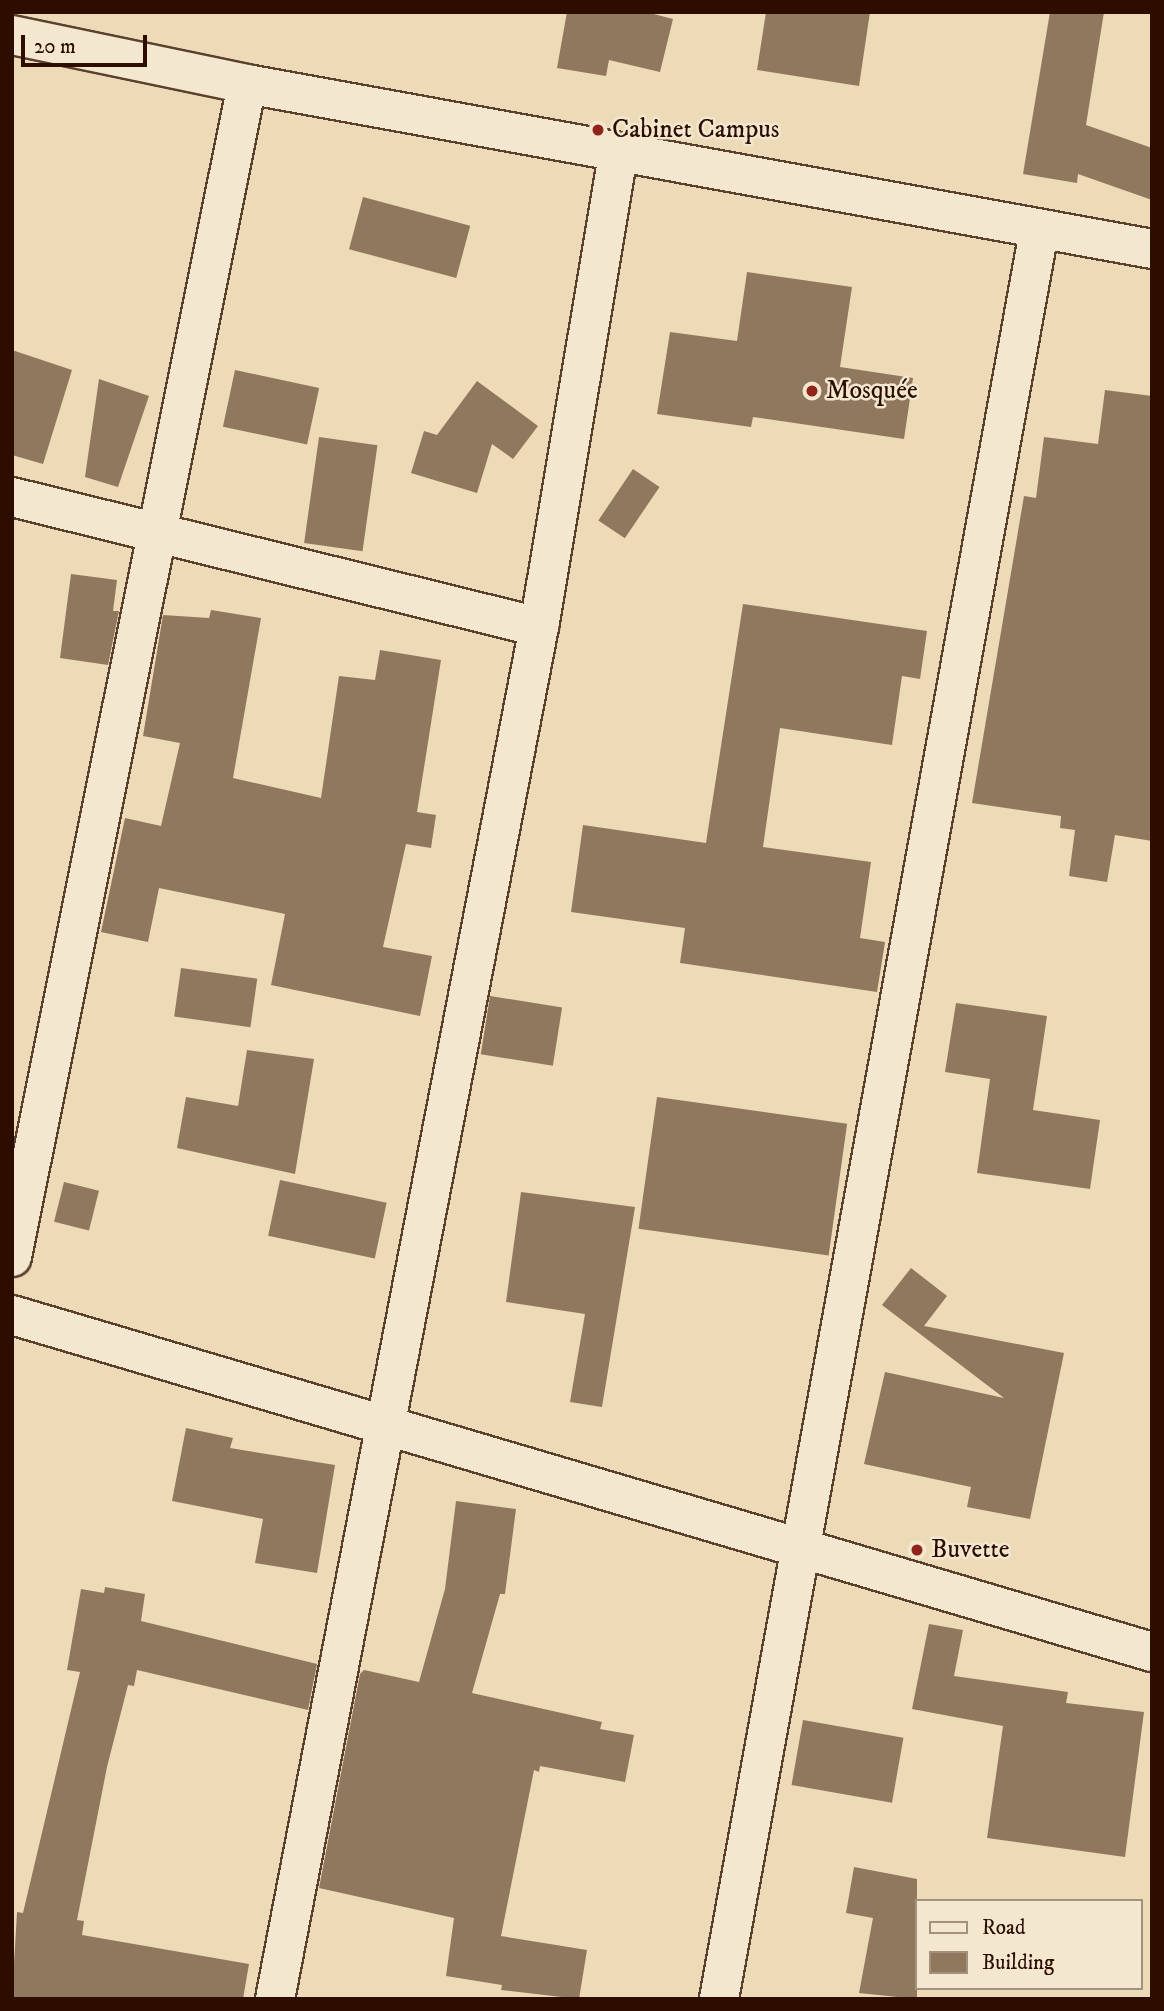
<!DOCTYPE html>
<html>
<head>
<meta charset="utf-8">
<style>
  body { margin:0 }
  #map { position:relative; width:1164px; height:2011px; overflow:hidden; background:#eddab7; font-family:"IM FELL DW Pica",serif }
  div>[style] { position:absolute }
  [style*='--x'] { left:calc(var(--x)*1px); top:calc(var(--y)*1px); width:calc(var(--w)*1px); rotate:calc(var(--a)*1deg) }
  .building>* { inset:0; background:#90785f; transform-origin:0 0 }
  .roads { filter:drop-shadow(2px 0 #5c402e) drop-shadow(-2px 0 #5c402e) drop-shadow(0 2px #5c402e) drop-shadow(0 -2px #5c402e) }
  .minor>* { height:38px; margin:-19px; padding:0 19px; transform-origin:19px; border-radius:19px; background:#f3e7d0 }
  .dots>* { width:19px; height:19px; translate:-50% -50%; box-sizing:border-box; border:4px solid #f3e7d0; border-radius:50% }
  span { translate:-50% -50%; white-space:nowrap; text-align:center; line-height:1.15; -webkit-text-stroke:5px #f3e7d0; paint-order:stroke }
  .poi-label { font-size:26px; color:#2c0d00 }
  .left { translate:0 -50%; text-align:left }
  .frame { position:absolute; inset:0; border:14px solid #2c0d00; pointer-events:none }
  .legend { position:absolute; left:915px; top:1899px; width:228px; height:91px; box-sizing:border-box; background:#f3e7d0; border:2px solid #a3907d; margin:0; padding:9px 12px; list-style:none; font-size:21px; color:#2c0d00 }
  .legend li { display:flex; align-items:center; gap:14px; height:35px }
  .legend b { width:35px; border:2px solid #a3907d }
  .scale { position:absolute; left:21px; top:35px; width:126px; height:32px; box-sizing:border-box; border:4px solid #2c0d00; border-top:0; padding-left:9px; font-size:21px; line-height:24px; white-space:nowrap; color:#2c0d00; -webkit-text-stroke:5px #f3e7d0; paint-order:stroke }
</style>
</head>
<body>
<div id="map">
  <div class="building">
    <i style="clip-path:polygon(567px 12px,646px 12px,673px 19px,660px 72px,609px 60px,606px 76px,557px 68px)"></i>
    <i style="clip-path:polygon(766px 12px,870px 12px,859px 86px,757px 70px)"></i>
    <i style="clip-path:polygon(1050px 12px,1104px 12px,1086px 125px,1152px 148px,1152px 200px,1078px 174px,1077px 183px,1023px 174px)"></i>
    <i style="left:363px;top:197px;width:111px;height:54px;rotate:15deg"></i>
    <i style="clip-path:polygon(747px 272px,852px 287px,840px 367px,913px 378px,904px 439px,753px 417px,751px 427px,657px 414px,670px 332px,737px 341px)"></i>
    <i style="clip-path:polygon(12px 350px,72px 370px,43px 464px,12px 455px)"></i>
    <i style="left:235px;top:370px;width:86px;height:58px;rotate:12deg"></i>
    <i style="clip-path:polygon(99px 379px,149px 396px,118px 487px,85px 477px)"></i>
    <i style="clip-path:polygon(477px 381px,538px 426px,513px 459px,492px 444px,477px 493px,411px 473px,424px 431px,437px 435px)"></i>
    <i style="clip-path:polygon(1105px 390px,1152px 396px,1152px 841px,1115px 835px,1107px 882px,1069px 876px,1075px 830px,1060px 828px,1061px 816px,972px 803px,1024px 496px,1036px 498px,1044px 437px,1098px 444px)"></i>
    <i style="left:319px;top:437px;width:59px;height:107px;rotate:8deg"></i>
    <i style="left:633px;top:469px;width:32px;height:62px;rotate:34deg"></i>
    <i style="clip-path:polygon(71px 574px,117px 580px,113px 611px,119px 611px,108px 665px,60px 658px)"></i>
    <i style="clip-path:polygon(743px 604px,927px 631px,920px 679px,902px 676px,892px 745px,780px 728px,763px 847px,871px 862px,860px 938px,885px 942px,877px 992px,680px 963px,685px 928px,571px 912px,583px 825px,706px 843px)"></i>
    <i style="clip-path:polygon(211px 610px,261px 618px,233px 778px,321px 798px,339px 676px,375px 680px,380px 650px,441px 660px,417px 812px,436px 815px,431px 848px,406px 844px,383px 947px,432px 956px,420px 1016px,271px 985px,285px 914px,159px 888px,148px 942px,101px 932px,125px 818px,161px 826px,180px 743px,143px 736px,163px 615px,209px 618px)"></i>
    <i style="left:181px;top:968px;width:77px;height:49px;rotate:8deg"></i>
    <i style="left:490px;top:996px;width:73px;height:59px;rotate:9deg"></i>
    <i style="clip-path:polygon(956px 1003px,1047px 1016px,1033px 1110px,1100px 1120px,1090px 1189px,977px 1173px,990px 1079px,945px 1072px)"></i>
    <i style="clip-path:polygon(247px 1050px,314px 1059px,295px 1174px,177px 1148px,186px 1097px,238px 1106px)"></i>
    <i style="left:657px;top:1097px;width:192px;height:133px;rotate:8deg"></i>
    <i style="left:280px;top:1180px;width:109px;height:57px;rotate:12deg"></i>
    <i style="left:64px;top:1182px;width:36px;height:41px;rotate:14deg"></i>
    <i style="clip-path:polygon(521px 1192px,635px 1207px,602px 1407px,570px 1402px,585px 1314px,506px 1302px)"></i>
    <i style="clip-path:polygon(911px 1268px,947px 1296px,924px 1326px,1064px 1353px,1030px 1519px,967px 1507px,971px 1487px,864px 1464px,885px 1372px,1004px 1398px,882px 1305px)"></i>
    <i style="clip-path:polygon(186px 1428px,233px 1438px,230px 1448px,335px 1465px,317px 1573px,255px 1563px,263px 1519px,172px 1501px)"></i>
    <i style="clip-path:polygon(456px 1501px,516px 1509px,505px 1594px,500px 1594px,472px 1693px,602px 1722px,600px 1729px,634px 1735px,625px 1782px,540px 1766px,539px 1772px,534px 1770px,501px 1936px,587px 1950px,579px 1999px,501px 1990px,502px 1985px,446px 1976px,454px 1918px,319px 1888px,360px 1674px,364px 1670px,419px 1682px,445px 1589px)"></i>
    <i style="clip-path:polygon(105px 1587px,145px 1594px,141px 1621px,317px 1664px,308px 1710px,137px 1670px,134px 1686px,128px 1685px,107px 1767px,77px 1920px,84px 1921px,82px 1935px,249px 1964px,243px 1999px,12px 1999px,17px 1912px,23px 1913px,80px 1672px,67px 1670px,81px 1589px,104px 1593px)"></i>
    <i style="clip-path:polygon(929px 1624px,963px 1630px,954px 1676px,1068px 1692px,1066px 1703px,1144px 1712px,1125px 1857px,987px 1838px,1003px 1726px,912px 1709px)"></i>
    <i style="left:803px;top:1720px;width:102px;height:66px;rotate:10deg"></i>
    <i style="clip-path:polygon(854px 1867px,917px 1879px,917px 1999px,859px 1993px,873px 1918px,846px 1913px)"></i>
  </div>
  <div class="roads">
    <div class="minor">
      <i style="--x:12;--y:35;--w:240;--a:11.8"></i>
      <i style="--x:247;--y:84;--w:920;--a:10.33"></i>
      <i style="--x:12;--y:497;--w:543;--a:13.86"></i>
      <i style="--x:12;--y:1257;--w:1196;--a:-78.67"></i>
      <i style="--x:12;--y:1315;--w:1189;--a:16.47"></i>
      <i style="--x:275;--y:1999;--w:1397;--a:-79.11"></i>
      <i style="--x:539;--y:627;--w:481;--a:-80.5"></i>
      <i style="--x:719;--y:1999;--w:1797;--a:-79.74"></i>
    </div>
  </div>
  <div class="dots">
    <i style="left:598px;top:130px;background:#8f2418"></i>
    <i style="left:812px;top:391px;background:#8f2418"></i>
    <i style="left:917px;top:1550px;background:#8f2418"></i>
  </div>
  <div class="poi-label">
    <span class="left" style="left:612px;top:130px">Cabinet Campus</span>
    <span class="left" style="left:826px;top:391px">Mosquée</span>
    <span class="left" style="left:931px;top:1550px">Buvette</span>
  </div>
  <div class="frame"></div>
  <ul class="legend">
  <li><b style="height:9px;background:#f3e7d0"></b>Road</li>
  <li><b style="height:19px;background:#90785f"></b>Building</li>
  </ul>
  <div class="scale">20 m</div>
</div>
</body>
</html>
